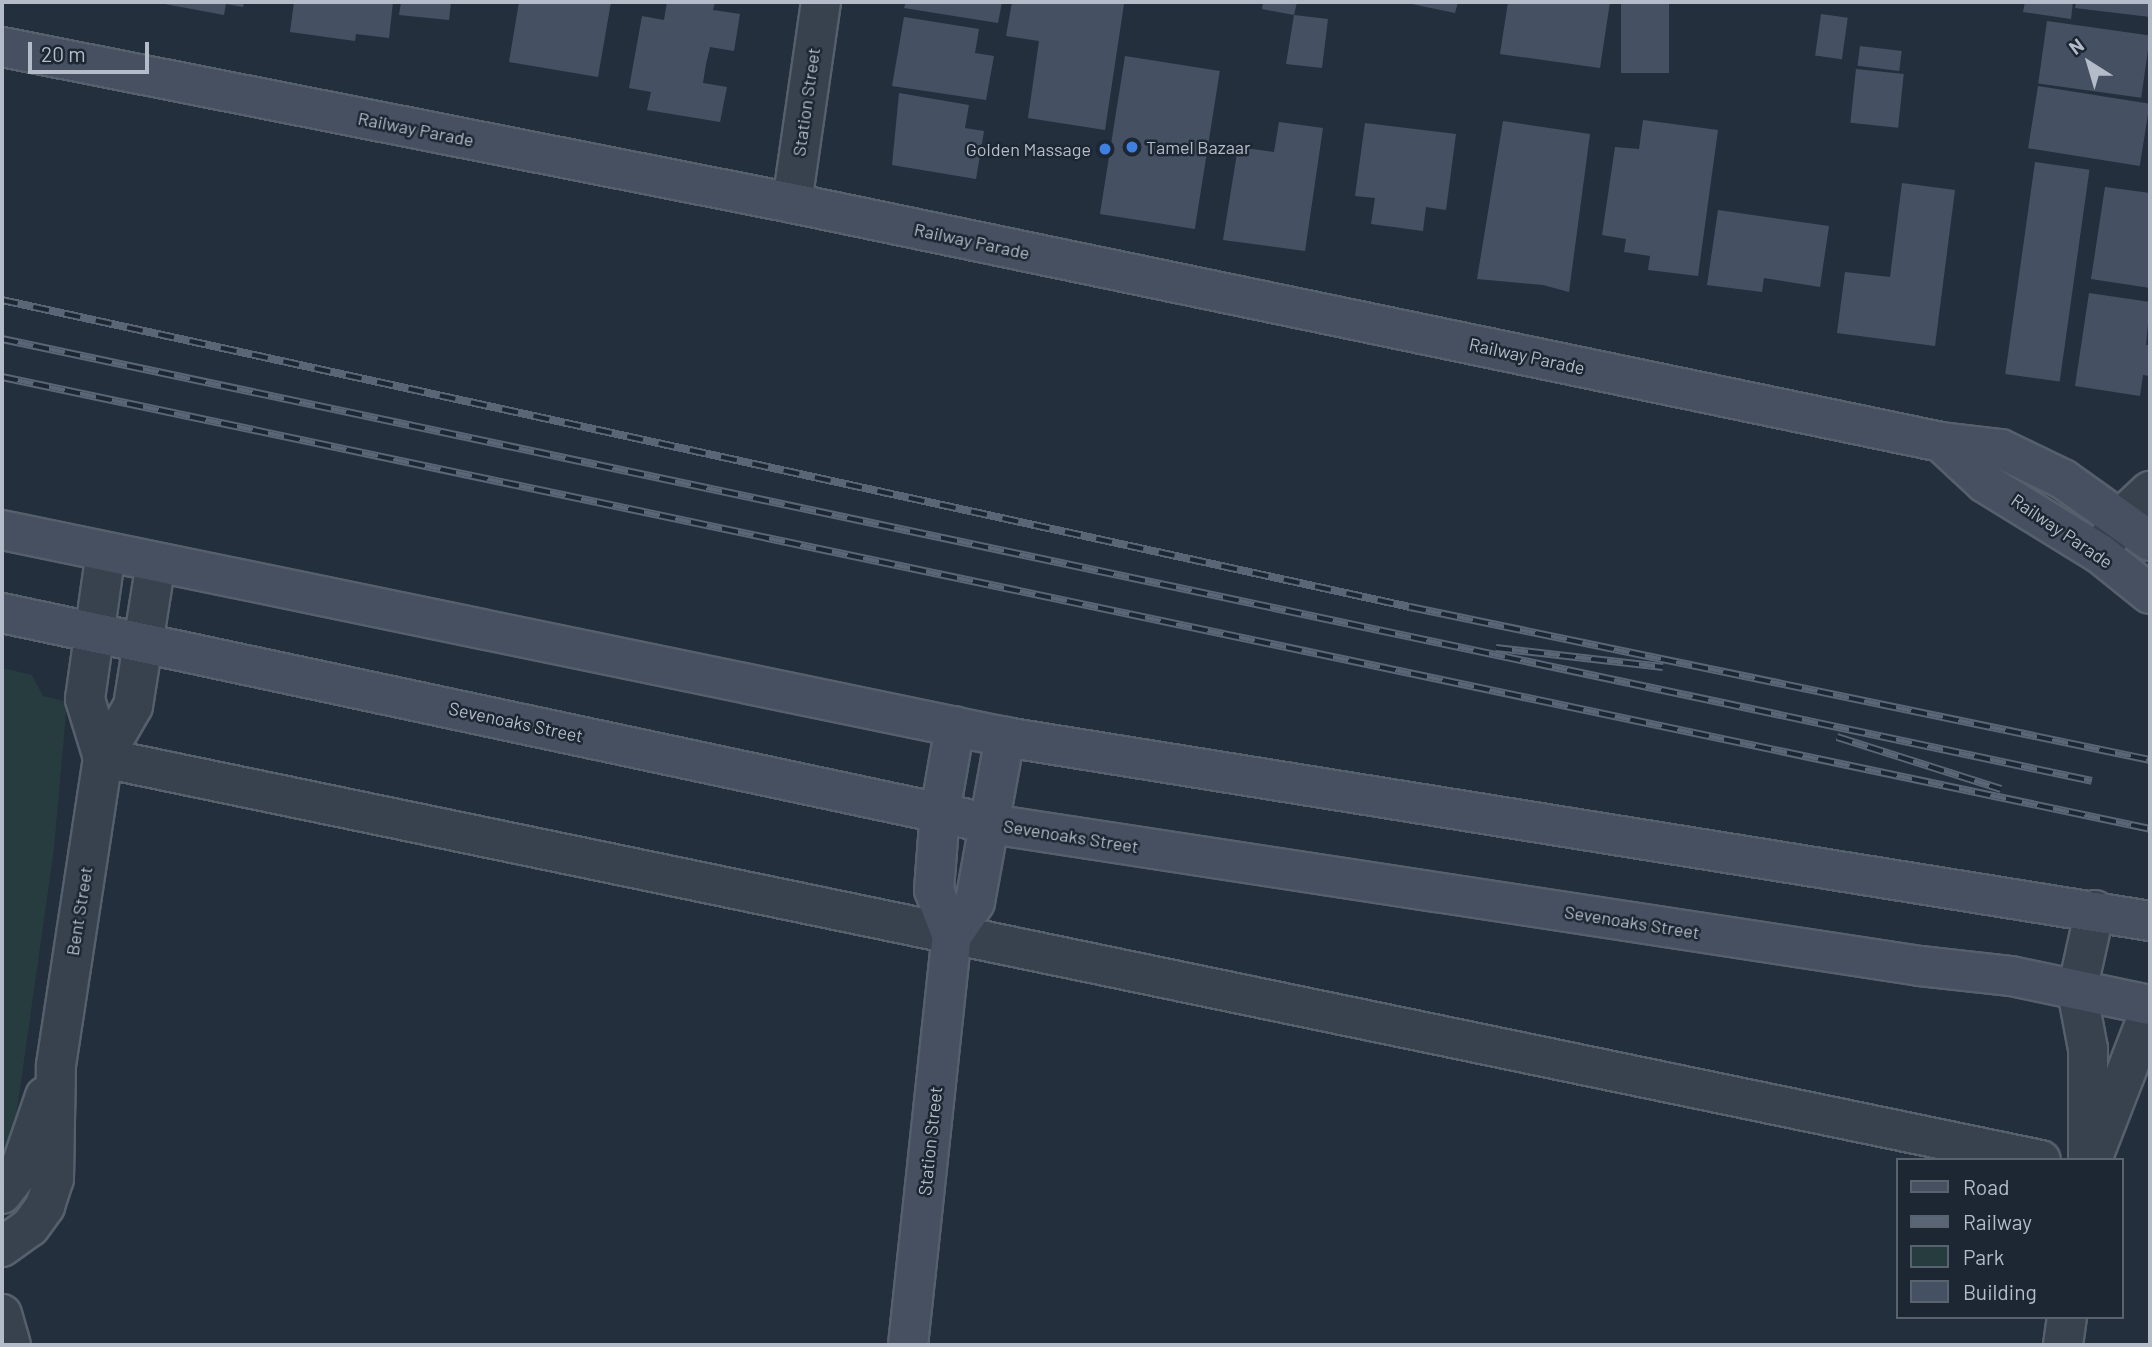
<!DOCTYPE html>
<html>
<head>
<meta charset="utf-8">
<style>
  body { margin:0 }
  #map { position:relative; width:2152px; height:1347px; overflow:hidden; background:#242f3e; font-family:Barlow,sans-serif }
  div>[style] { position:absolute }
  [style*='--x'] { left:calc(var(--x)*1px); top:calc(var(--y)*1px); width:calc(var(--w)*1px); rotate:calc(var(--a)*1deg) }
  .green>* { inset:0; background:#263c3f }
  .building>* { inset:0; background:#455162; transform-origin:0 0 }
  .roads { filter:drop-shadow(2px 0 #565f6c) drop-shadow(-2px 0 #565f6c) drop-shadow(0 2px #565f6c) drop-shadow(0 -2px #565f6c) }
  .street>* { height:38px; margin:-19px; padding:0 19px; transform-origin:19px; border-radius:19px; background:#38414e }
  .secondary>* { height:38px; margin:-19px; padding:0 19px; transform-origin:19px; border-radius:19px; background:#465061 }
  .rail>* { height:8px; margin-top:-4px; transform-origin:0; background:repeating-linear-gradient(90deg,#1d2633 0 16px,#5a6575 0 32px); box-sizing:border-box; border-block:2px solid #5a6575 }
  .dots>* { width:19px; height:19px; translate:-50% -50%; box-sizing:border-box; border:4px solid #1d2633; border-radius:50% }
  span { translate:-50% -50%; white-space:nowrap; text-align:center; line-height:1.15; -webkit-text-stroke:5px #1d2633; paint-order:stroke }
  .street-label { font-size:18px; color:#b4bcc9 }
  .poi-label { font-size:18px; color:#b4bcc9 }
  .left { translate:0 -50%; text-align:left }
  .right { translate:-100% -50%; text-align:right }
  .frame { position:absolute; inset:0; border:4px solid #b4bcc9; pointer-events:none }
  .legend { position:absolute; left:1896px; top:1158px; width:228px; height:161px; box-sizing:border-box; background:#1d2633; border:2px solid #59626f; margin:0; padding:9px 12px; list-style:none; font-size:21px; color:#b4bcc9 }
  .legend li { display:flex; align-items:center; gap:14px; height:35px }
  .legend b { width:35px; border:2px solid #59626f }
  .north { position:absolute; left:2054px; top:28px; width:70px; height:70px; -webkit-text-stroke:5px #1d2633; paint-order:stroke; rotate:323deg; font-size:19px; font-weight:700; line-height:28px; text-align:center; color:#b4bcc9 }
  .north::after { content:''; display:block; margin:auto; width:24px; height:32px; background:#b4bcc9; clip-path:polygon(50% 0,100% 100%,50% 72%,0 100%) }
  .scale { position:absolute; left:28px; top:42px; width:121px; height:32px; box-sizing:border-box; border:4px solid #b4bcc9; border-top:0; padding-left:9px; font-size:21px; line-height:24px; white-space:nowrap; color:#b4bcc9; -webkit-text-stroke:5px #1d2633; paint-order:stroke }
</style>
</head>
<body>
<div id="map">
  <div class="green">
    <i style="clip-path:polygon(2px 668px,32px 675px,43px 696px,67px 702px,54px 849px,14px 1131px,2px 1160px)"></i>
  </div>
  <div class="building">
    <i style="clip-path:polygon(154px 2px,244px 2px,243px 7px,226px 4px,224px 15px)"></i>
    <i style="clip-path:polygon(294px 2px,393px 2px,389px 38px,356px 34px,355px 41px,290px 32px)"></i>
    <i style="clip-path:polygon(401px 2px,451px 2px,449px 20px,399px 15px)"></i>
    <i style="clip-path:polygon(519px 2px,611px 2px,598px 77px,509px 62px)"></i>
    <i style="clip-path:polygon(667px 2px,715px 2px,713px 10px,740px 14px,734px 51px,710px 47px,706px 64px,703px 83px,727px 87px,720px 122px,647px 110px,651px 92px,629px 88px,642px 16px,664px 20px)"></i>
    <i style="clip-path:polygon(906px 2px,1002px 2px,998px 23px,904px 8px)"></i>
    <i style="clip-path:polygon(1012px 2px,1124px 4px,1105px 130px,1028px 118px,1039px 41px,1006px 36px)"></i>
    <i style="clip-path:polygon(1263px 2px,1297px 2px,1294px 15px,1328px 19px,1322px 68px,1286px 64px,1294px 15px,1262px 9px)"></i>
    <i style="clip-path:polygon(1402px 2px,1458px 2px,1455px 13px)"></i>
    <i style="clip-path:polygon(1508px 2px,1610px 2px,1600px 68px,1500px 54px)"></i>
    <i style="left:1621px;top:2px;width:48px;height:71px"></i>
    <i style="clip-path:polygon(2025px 2px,2073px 2px,2071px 19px,2023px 12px)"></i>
    <i style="clip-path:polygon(2076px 2px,2150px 2px,2150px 17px,2075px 8px)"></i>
    <i style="left:1821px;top:14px;width:27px;height:42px;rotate:8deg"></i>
    <i style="clip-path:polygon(904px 17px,979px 29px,975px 53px,994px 56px,986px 100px,892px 86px)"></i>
    <i style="left:2047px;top:21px;width:104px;height:63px;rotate:8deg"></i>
    <i style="left:1860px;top:46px;width:42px;height:20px;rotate:7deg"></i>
    <i style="left:1125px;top:56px;width:96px;height:160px;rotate:9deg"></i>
    <i style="left:1856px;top:69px;width:48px;height:54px;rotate:6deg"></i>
    <i style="left:2038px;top:86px;width:113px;height:63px;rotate:9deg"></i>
    <i style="clip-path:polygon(899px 93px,969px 105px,965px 128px,984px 131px,976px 179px,892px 165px)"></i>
    <i style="clip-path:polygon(1643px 120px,1718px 130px,1698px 276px,1648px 270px,1650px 256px,1624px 252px,1626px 239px,1602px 235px,1615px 147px,1639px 149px)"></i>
    <i style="clip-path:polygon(1503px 121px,1590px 134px,1569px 292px,1543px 285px,1477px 279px)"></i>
    <i style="clip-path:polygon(1279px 122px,1323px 128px,1305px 251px,1223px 240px,1238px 147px,1274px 152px)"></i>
    <i style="clip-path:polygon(1365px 123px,1456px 134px,1446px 210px,1426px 207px,1423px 231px,1371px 224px,1375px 198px,1355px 196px)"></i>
    <i style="left:2035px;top:162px;width:55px;height:214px;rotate:8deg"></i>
    <i style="clip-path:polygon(1902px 183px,1955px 190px,1935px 346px,1837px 333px,1845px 272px,1890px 277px)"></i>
    <i style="clip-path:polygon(2105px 187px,2150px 193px,2150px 288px,2091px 279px)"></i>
    <i style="clip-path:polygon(1718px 210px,1829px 226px,1820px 287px,1764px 278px,1762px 292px,1707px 285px)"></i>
    <i style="clip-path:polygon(2089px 293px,2150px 302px,2146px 345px,2150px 345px,2150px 376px,2143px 375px,2140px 396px,2075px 386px)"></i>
  </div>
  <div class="roads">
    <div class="street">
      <i style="--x:792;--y:203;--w:203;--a:-81.8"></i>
      <i style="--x:2102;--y:549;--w:36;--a:-58"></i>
      <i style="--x:2121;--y:518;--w:40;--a:-43"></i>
      <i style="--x:103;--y:758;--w:1979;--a:11.72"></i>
      <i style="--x:103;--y:758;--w:62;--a:-107"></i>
      <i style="--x:85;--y:699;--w:148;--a:-81.9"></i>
      <i style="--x:2095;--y:1152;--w:152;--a:-68.8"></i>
      <i style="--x:2088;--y:1160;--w:111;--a:-90"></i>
      <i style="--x:2088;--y:1049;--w:59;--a:-100.7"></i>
      <i style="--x:2077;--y:991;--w:83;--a:-77.5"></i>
      <i style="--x:2;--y:1194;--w:28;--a:-52"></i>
      <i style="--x:19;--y:1172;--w:80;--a:-71.1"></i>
      <i style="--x:2;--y:1247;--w:34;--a:-36"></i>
      <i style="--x:30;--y:1227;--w:26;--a:-54"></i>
      <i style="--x:45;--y:1206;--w:28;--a:-72"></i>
      <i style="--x:54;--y:1179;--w:114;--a:-89"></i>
      <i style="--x:56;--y:1065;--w:311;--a:-81.3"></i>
      <i style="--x:103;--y:758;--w:60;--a:-60"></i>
      <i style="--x:133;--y:706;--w:145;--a:-80.9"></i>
      <i style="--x:2;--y:1314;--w:32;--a:74"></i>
      <i style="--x:2063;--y:1345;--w:28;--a:-82"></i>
    </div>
    <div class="secondary">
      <i style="--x:2;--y:47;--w:805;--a:11.17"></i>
      <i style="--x:792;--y:203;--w:1174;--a:11.75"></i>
      <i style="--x:1941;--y:442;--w:60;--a:6.7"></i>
      <i style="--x:2001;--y:449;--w:69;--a:25.8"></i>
      <i style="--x:2063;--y:479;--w:107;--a:35.5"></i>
      <i style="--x:1941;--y:442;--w:60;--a:43"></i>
      <i style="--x:1985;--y:483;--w:134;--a:31.6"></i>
      <i style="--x:2099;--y:553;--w:65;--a:38.8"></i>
      <i style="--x:2;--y:530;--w:1024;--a:11.66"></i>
      <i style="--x:1005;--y:737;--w:1160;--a:9.13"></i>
      <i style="--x:2;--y:613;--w:1011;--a:12.04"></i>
      <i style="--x:991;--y:824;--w:940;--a:8.69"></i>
      <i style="--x:1920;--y:966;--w:92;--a:6.3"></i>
      <i style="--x:2011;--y:976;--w:142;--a:11.8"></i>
      <i style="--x:952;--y:936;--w:41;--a:-55.9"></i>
      <i style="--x:975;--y:902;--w:168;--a:-79.7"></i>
      <i style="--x:908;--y:1345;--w:411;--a:-83.9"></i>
      <i style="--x:952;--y:936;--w:49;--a:-111.4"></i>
      <i style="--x:934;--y:890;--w:78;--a:-85.6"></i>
      <i style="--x:940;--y:812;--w:87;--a:-80.1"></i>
    </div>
  </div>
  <div class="rail">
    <i style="--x:2;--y:300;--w:1441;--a:12.3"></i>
    <i style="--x:1410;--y:607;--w:756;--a:11.68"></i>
    <i style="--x:2;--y:339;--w:2136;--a:11.94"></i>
    <i style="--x:2;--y:377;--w:2195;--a:11.88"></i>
    <i style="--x:1496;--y:648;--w:168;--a:6.5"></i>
    <i style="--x:1837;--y:737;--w:172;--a:17.6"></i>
  </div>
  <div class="dots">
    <i style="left:1132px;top:147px;background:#3f7fe0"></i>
    <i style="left:1105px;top:149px;background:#3f7fe0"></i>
  </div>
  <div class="street-label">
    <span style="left:806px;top:102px;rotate:-82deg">Station Street</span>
    <span style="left:416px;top:129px;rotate:11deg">Railway Parade</span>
    <span style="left:972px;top:241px;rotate:12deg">Railway Parade</span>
    <span style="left:1527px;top:356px;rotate:12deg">Railway Parade</span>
    <span style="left:2062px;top:531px;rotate:34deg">Railway Parade</span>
    <span style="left:516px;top:722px;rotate:12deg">Sevenoaks Street</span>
    <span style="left:1071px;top:836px;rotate:9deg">Sevenoaks Street</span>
    <span style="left:79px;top:911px;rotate:-81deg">Bent Street</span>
    <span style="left:1632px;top:922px;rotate:9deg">Sevenoaks Street</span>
    <span style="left:930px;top:1141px;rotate:-84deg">Station Street</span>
  </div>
  <div class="poi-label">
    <span class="left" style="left:1146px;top:147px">Tamel Bazaar</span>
    <span class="right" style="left:1091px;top:149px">Golden Massage</span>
  </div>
  <div class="frame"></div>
  <ul class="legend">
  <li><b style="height:9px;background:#465061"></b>Road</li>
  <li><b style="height:9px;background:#5a6575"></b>Railway</li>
  <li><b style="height:19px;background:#263c3f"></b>Park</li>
  <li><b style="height:19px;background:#455162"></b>Building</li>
  </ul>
  <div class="north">N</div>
  <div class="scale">20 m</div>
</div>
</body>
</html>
